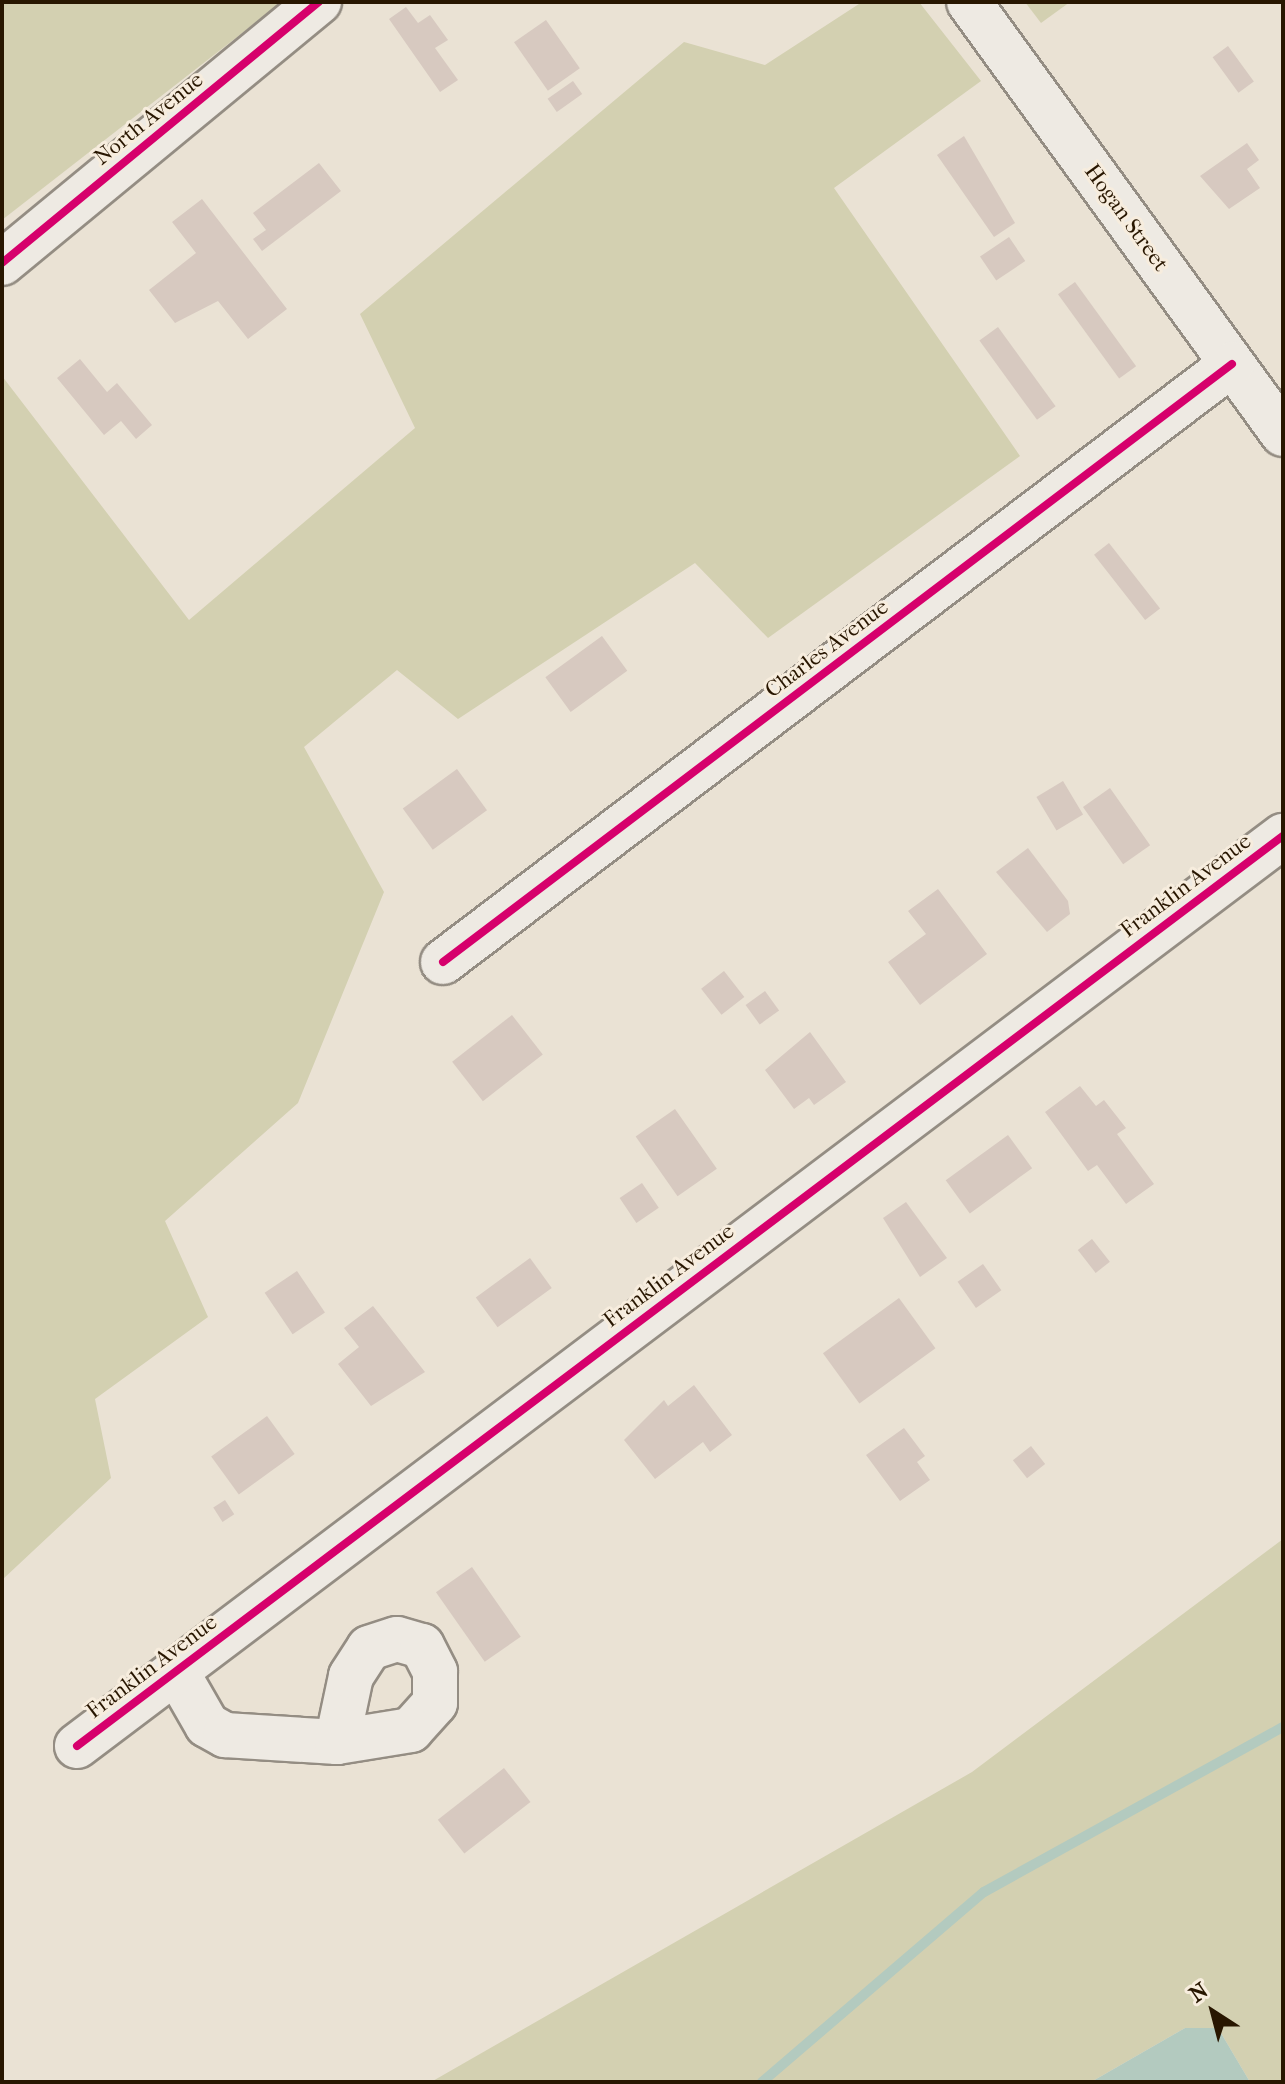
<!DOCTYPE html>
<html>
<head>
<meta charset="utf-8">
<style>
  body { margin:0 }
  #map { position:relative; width:1285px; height:2084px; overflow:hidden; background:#eae2d4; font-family:"IM FELL French Canon",serif }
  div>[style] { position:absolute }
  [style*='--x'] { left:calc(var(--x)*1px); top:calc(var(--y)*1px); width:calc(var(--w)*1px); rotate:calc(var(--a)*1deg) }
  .green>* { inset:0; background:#d3d0b1 }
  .water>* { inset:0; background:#b3cabf }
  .stream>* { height:10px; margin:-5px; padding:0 5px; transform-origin:5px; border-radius:5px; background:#b3cabf }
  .building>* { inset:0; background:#d7c9c0; transform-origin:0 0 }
  .roads { filter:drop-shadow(2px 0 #948d83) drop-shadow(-2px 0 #948d83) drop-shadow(0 2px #948d83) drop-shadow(0 -2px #948d83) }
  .minor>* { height:44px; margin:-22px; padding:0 22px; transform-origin:22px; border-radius:22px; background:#eeeae3 }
  .cycleway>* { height:8px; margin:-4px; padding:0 4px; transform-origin:4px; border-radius:4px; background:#d6006c }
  span { translate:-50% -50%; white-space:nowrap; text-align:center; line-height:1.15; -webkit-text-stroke:6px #f7edde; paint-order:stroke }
  .street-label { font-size:22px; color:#281600 }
  .frame { position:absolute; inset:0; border:4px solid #281600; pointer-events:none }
  .north { position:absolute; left:1173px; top:1972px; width:80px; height:80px; -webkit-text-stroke:6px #f7edde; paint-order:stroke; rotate:324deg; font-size:22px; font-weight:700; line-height:32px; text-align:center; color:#281600 }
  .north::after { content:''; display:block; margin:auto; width:28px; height:36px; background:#281600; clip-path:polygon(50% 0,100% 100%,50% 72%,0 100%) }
</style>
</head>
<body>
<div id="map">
  <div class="green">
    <i style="clip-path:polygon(2px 2px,282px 2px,2px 220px)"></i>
    <i style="clip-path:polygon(862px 2px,919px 2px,981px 81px,834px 188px,1020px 456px,768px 638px,695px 563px,458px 719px,397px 670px,304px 747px,384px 892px,298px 1103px,165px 1221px,208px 1317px,95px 1399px,111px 1478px,2px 1580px,2px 376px,189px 620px,415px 428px,360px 314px,684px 42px,765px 65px)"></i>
    <i style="clip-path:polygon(1025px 2px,1070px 2px,1041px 23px)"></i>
    <i style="clip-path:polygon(1283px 1539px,1283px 2082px,1250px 2082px,1218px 2028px,1185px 2028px,1091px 2082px,431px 2082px,972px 1772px)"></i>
  </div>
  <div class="water">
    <i style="clip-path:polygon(1185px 2028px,1218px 2028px,1250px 2082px,1091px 2082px)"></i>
  </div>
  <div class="stream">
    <i style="--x:762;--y:2082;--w:292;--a:-40.6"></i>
    <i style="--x:984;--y:1892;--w:342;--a:-28.9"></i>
  </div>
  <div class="building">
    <i style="clip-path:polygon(406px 7px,418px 23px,430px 15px,448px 40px,435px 48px,458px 80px,440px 92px,389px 19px)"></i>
    <i style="left:546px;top:20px;width:59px;height:39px;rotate:55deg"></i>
    <i style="left:1228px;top:46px;width:44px;height:19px;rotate:54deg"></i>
    <i style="left:573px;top:81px;width:16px;height:31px;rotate:55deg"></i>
    <i style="clip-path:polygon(964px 136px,1015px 223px,994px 237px,937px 155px)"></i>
    <i style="clip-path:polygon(1247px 143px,1259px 160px,1247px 169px,1260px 188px,1229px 209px,1200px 176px)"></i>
    <i style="clip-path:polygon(319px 163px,341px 191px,262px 251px,253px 239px,266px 230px,253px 213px)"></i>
    <i style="clip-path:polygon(202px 199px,287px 309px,248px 339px,218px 301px,175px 323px,149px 290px,196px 253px,172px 222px)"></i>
    <i style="left:1009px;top:237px;width:29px;height:35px;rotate:56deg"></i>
    <i style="left:1075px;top:282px;width:104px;height:21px;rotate:54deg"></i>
    <i style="left:998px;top:327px;width:98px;height:23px;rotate:54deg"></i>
    <i style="clip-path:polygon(80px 359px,107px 392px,117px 383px,152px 425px,136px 439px,121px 421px,104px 435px,57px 378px)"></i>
    <i style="left:1109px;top:543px;width:83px;height:19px;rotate:52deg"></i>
    <i style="left:602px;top:636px;width:43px;height:70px;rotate:54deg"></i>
    <i style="left:457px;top:769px;width:51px;height:67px;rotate:54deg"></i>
    <i style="left:1063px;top:781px;width:39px;height:31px;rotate:59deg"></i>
    <i style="left:1110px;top:788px;width:70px;height:33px;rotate:55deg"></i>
    <i style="clip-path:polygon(1028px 848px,1068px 901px,1070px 914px,1047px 932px,996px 872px)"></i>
    <i style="clip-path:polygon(938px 889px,987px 954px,920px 1005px,888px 962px,926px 934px,908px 911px)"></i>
    <i style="left:724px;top:971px;width:33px;height:29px;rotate:52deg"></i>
    <i style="left:765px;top:991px;width:24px;height:24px;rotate:54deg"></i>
    <i style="left:512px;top:1015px;width:50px;height:76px;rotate:52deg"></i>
    <i style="clip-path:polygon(810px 1032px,846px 1082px,814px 1105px,809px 1098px,794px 1109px,765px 1070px)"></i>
    <i style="clip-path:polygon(1080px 1086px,1096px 1106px,1104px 1100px,1126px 1128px,1117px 1134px,1154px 1184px,1126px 1204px,1097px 1165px,1088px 1171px,1045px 1112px)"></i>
    <i style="left:675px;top:1109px;width:73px;height:48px;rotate:55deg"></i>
    <i style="left:1008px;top:1135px;width:41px;height:77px;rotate:54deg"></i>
    <i style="left:642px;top:1183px;width:30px;height:27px;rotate:56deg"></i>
    <i style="clip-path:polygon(906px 1202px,947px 1258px,920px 1277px,883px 1218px)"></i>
    <i style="left:1092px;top:1239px;width:29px;height:18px;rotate:52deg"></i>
    <i style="left:530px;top:1258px;width:37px;height:67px;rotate:54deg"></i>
    <i style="left:983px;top:1264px;width:32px;height:31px;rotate:55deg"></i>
    <i style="left:297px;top:1271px;width:50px;height:39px;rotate:56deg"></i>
    <i style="left:899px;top:1298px;width:62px;height:94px;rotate:54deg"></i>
    <i style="clip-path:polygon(373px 1306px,425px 1372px,371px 1406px,338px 1364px,359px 1347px,344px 1328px)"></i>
    <i style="clip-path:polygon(694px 1385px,732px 1435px,710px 1452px,703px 1442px,655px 1479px,624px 1440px,664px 1400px,668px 1406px)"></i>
    <i style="left:267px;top:1416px;width:47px;height:69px;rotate:54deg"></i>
    <i style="clip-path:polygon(904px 1428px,925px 1456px,917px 1462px,930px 1480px,900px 1501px,866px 1455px)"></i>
    <i style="left:1031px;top:1446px;width:23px;height:23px;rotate:52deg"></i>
    <i style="left:225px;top:1500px;width:17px;height:14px;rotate:57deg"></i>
    <i style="left:472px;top:1567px;width:85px;height:44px;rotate:55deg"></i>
    <i style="left:504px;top:1768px;width:43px;height:84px;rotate:52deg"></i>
  </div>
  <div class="roads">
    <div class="minor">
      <i style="--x:969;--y:2;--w:534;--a:53.99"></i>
      <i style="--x:2;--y:263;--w:411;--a:-39.5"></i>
      <i style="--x:443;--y:962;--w:990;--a:-37.16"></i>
      <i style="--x:176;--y:1671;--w:62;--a:60.1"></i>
      <i style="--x:207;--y:1725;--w:21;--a:29"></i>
      <i style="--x:225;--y:1735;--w:112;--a:3.6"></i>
      <i style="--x:337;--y:1742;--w:67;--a:-78"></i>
      <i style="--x:351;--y:1676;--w:33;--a:-57"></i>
      <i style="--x:369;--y:1648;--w:29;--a:-18"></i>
      <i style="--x:397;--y:1639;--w:26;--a:16"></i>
      <i style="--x:422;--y:1646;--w:29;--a:63"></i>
      <i style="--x:435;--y:1672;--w:31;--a:90"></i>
      <i style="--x:435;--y:1703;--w:36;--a:132"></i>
      <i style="--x:411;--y:1730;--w:75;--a:170.8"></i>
      <i style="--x:77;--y:1746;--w:1511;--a:-37.04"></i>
    </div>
  </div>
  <div class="cycleway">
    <i style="--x:2;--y:263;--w:411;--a:-39.5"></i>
    <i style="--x:443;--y:962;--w:990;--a:-37.16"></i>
    <i style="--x:77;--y:1746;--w:1511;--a:-37.04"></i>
  </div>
  <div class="street-label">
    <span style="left:149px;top:119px;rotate:-39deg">North Avenue</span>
    <span style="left:1126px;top:218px;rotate:54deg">Hogan Street</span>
    <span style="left:827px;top:649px;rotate:-37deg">Charles Avenue</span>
    <span style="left:1186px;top:886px;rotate:-37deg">Franklin Avenue</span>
    <span style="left:669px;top:1276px;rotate:-37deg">Franklin Avenue</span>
    <span style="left:152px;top:1667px;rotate:-37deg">Franklin Avenue</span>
  </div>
  <div class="frame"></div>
  <div class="north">N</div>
</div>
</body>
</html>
